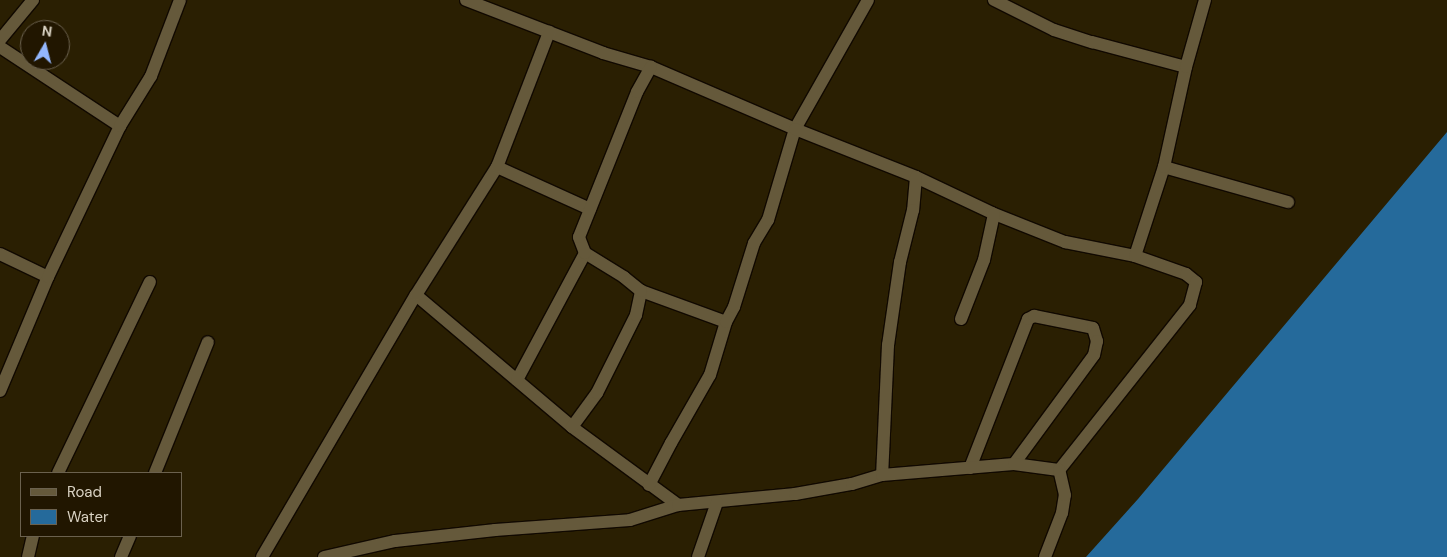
<!DOCTYPE html>
<html>
<head>
<meta charset="utf-8">
<style>
  body { margin:0 }
  #map { position:relative; width:1447px; height:557px; overflow:hidden; background:#2a1f02; font-family:"DM Sans",sans-serif }
  div>[style] { position:absolute }
  [style*='--x'] { left:calc(var(--x)*1px); top:calc(var(--y)*1px); width:calc(var(--w)*1px); rotate:calc(var(--a)*1deg) }
  .water>* { inset:0; background:#256a9b }
  .roads { filter:drop-shadow(1px 0 #110900) drop-shadow(-1px 0 #110900) drop-shadow(0 1px #110900) drop-shadow(0 -1px #110900) }
  .street>* { height:12px; margin:-6px; padding:0 6px; transform-origin:6px; border-radius:6px; background:#65593b }
  span { translate:-50% -50%; white-space:nowrap; text-align:center; line-height:1.15; -webkit-text-stroke:4.5px #211600; paint-order:stroke }
  .legend { position:absolute; left:20px; top:472px; width:162px; height:65px; box-sizing:border-box; background:#211600; border:1px solid #6b614e; margin:0; padding:6px 9px; list-style:none; font-size:15px; color:#d9d2c2 }
  .legend li { display:flex; align-items:center; gap:10px; height:25px }
  .legend b { width:25px; border:1px solid #6b614e }
  .north { position:absolute; left:20px; top:20px; width:50px; height:50px; box-sizing:border-box; background:#211600; border:1px solid #6b614e; border-radius:50%; rotate:8deg; font-size:14px; font-weight:700; line-height:20px; text-align:center; color:#d9d2c2 }
  .north::after { content:''; display:block; margin:auto; width:18px; height:22px; background:#93b7fd; clip-path:polygon(50% 0,100% 100%,50% 72%,0 100%) }
</style>
</head>
<body>
<div id="map">
  <div class="water">
    <i style="clip-path:polygon(1447px 132px,1447px 557px,1086px 557px,1138px 499px)"></i>
  </div>
  <div class="roads">
    <div class="street">
      <i style="--x:466;--y:0;--w:147;--a:21.1"></i>
      <i style="--x:603;--y:53;--w:50;--a:16.3"></i>
      <i style="--x:651;--y:67;--w:157;--a:23.3"></i>
      <i style="--x:795;--y:129;--w:148;--a:-60.5"></i>
      <i style="--x:994;--y:0;--w:67;--a:26.6"></i>
      <i style="--x:1054;--y:30;--w:40;--a:18"></i>
      <i style="--x:1092;--y:42;--w:97;--a:14.9"></i>
      <i style="--x:0;--y:40;--w:52;--a:-50.5"></i>
      <i style="--x:0;--y:47;--w:144;--a:33.4"></i>
      <i style="--x:497;--y:167;--w:102;--a:24.3"></i>
      <i style="--x:1164;--y:167;--w:129;--a:15.8"></i>
      <i style="--x:916;--y:177;--w:84;--a:25.3"></i>
      <i style="--x:992;--y:213;--w:79;--a:21.7"></i>
      <i style="--x:1065;--y:242;--w:71;--a:11.3"></i>
      <i style="--x:1135;--y:256;--w:54;--a:19.4"></i>
      <i style="--x:1186;--y:274;--w:13;--a:39"></i>
      <i style="--x:1196;--y:282;--w:24;--a:105"></i>
      <i style="--x:1190;--y:305;--w:211;--a:128.4"></i>
      <i style="--x:0;--y:254;--w:53;--a:25.6"></i>
      <i style="--x:1135;--y:256;--w:94;--a:-72"></i>
      <i style="--x:1164;--y:167;--w:102;--a:-77.6"></i>
      <i style="--x:1186;--y:67;--w:70;--a:-74.2"></i>
      <i style="--x:641;--y:291;--w:90;--a:20"></i>
      <i style="--x:416;--y:295;--w:204;--a:40.2"></i>
      <i style="--x:572;--y:427;--w:132;--a:36.3"></i>
      <i style="--x:961;--y:319;--w:63;--a:-68.7"></i>
      <i style="--x:984;--y:260;--w:47;--a:-77.7"></i>
      <i style="--x:517;--y:380;--w:144;--a:-61.8"></i>
      <i style="--x:0;--y:391;--w:124;--a:-67.2"></i>
      <i style="--x:48;--y:277;--w:167;--a:-64.5"></i>
      <i style="--x:120;--y:126;--w:59;--a:-58.2"></i>
      <i style="--x:151;--y:76;--w:81;--a:-69.1"></i>
      <i style="--x:572;--y:427;--w:42;--a:-53.7"></i>
      <i style="--x:597;--y:393;--w:87;--a:-63.4"></i>
      <i style="--x:636;--y:315;--w:25;--a:-78"></i>
      <i style="--x:641;--y:291;--w:22;--a:-141"></i>
      <i style="--x:624;--y:277;--w:46;--a:-148.4"></i>
      <i style="--x:585;--y:253;--w:17;--a:-111"></i>
      <i style="--x:579;--y:237;--w:156;--a:-68.2"></i>
      <i style="--x:637;--y:92;--w:29;--a:-61"></i>
      <i style="--x:970;--y:468;--w:160;--a:-68.7"></i>
      <i style="--x:1028;--y:319;--w:7;--a:-27"></i>
      <i style="--x:1034;--y:316;--w:60;--a:11.5"></i>
      <i style="--x:1093;--y:328;--w:14;--a:73"></i>
      <i style="--x:1097;--y:341;--w:14;--a:102"></i>
      <i style="--x:1094;--y:355;--w:135;--a:126.3"></i>
      <i style="--x:58;--y:473;--w:212;--a:-64.3"></i>
      <i style="--x:155;--y:473;--w:141;--a:-68"></i>
      <i style="--x:649;--y:485;--w:47;--a:-62.4"></i>
      <i style="--x:671;--y:443;--w:78;--a:-60.2"></i>
      <i style="--x:710;--y:375;--w:55;--a:-73.2"></i>
      <i style="--x:726;--y:322;--w:17;--a:-62"></i>
      <i style="--x:734;--y:307;--w:67;--a:-72.6"></i>
      <i style="--x:754;--y:243;--w:27;--a:-59"></i>
      <i style="--x:768;--y:220;--w:95;--a:-73.5"></i>
      <i style="--x:795;--y:129;--w:130;--a:21.6"></i>
      <i style="--x:916;--y:177;--w:33;--a:95"></i>
      <i style="--x:913;--y:210;--w:54;--a:104"></i>
      <i style="--x:900;--y:262;--w:84;--a:98.2"></i>
      <i style="--x:888;--y:345;--w:130;--a:92.6"></i>
      <i style="--x:28;--y:557;--w:22;--a:-77"></i>
      <i style="--x:121;--y:557;--w:23;--a:-67"></i>
      <i style="--x:262;--y:557;--w:304;--a:-59.6"></i>
      <i style="--x:416;--y:295;--w:151;--a:-57.7"></i>
      <i style="--x:497;--y:167;--w:145;--a:-68.9"></i>
      <i style="--x:324;--y:557;--w:73;--a:-12.7"></i>
      <i style="--x:395;--y:541;--w:101;--a:-6.3"></i>
      <i style="--x:495;--y:530;--w:135;--a:-4.2"></i>
      <i style="--x:630;--y:520;--w:50;--a:-17.4"></i>
      <i style="--x:678;--y:505;--w:118;--a:-5.4"></i>
      <i style="--x:795;--y:494;--w:58;--a:-10"></i>
      <i style="--x:852;--y:484;--w:31;--a:-17"></i>
      <i style="--x:882;--y:475;--w:132;--a:-4.8"></i>
      <i style="--x:1014;--y:464;--w:45;--a:7.6"></i>
      <i style="--x:698;--y:557;--w:58;--a:-70.9"></i>
      <i style="--x:1045;--y:557;--w:47;--a:-68.9"></i>
      <i style="--x:1062;--y:513;--w:18;--a:-81"></i>
      <i style="--x:1065;--y:495;--w:26;--a:-103"></i>
    </div>
  </div>
  <ul class="legend">
  <li><b style="height:6px;background:#65593b"></b>Road</li>
  <li><b style="height:14px;background:#256a9b"></b>Water</li>
  </ul>
  <div class="north">N</div>
</div>
</body>
</html>
